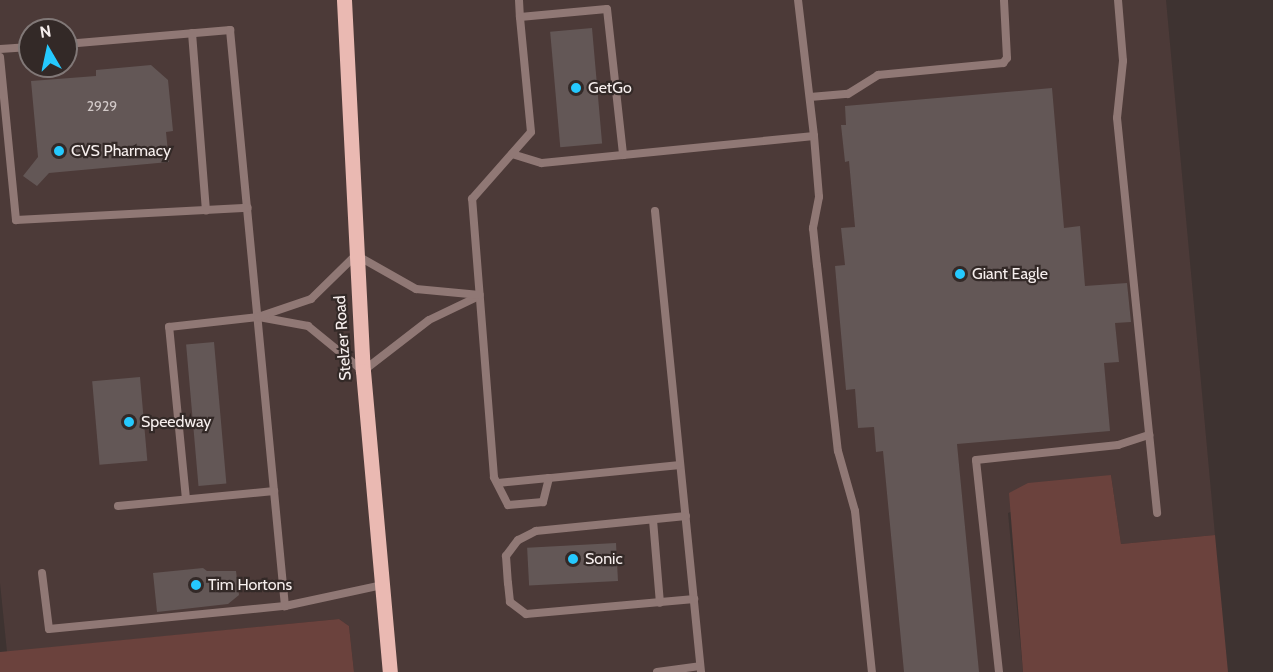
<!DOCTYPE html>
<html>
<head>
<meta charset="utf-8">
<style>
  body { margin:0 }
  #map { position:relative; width:1273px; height:672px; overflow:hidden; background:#3e3331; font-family:Cabin,sans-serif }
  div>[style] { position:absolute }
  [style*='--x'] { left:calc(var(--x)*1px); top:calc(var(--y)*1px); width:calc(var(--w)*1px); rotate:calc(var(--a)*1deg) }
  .built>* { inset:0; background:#4c3a38 }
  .green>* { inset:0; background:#6b423d }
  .building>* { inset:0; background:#635756; transform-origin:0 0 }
  .service>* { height:8px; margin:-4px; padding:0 4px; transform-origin:4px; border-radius:4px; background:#907875 }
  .primary>* { height:15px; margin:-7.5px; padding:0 7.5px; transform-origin:7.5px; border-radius:7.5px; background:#eab9b2 }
  .dots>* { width:16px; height:16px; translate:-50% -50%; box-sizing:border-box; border:3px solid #332927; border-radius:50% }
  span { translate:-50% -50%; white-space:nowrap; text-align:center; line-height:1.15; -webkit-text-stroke:4.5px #332927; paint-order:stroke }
  .number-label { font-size:14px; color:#d2c9c8 }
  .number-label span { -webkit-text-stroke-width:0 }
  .poi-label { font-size:16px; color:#f7efee }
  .left { translate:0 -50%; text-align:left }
  .street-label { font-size:16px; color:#f7efee }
  .north { position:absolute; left:18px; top:18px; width:60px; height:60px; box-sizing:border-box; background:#332927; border:2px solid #817877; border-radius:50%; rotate:351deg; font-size:16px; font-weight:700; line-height:24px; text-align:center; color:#f7efee }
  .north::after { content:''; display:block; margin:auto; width:21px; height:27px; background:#25c9fe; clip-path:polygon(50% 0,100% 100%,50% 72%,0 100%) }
</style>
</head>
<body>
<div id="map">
  <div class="built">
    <i style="clip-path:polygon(evenodd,0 0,1166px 0,1215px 535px,1121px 544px,1111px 475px,1008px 513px,1023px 672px,354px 672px,349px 626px,339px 619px,7px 652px,0 583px,0 0,30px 30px,66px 30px,66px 66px,30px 66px,30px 30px)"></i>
  </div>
  <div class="green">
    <i style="clip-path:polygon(1111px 475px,1121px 544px,1215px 535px,1228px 672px,1023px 672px,1009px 493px,1028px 483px)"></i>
    <i style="clip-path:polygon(339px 619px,349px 626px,354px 672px,0 672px,0 652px)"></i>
  </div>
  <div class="building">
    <i style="left:592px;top:28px;width:116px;height:42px;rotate:85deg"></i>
    <i style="clip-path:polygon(151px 65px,168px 80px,173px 131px,166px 132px,169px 162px,49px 173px,37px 186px,23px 176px,38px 157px,31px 81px,96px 76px,96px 70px)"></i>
    <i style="clip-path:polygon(1052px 88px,1064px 228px,1080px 226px,1085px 286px,1127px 283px,1131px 322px,1115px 323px,1119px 362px,1104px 363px,1110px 431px,957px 444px,979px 672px,904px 672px,883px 451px,876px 452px,874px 427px,858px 428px,855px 389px,846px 390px,835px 266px,845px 265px,841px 228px,855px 227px,849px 161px,845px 162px,841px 125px,846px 125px,845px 106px)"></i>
    <i style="left:214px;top:342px;width:142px;height:28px;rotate:85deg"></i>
    <i style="left:140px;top:377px;width:84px;height:48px;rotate:85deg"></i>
    <i style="left:616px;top:543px;width:38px;height:89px;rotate:87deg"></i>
    <i style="clip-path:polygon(203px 568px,207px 571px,236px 571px,239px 595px,228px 604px,157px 612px,153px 573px)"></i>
  </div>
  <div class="service">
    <i style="--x:519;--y:0;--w:17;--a:87"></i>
    <i style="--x:1118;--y:0;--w:61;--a:85.3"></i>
    <i style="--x:1123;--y:61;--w:57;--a:96"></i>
    <i style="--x:1117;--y:118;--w:397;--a:84.2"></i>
    <i style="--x:192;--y:33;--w:178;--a:85.5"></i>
    <i style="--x:66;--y:44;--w:165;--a:-4.9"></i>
    <i style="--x:230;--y:30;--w:579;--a:84.55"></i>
    <i style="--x:0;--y:49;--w:30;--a:-4"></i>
    <i style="--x:0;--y:57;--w:164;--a:84.4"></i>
    <i style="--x:16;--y:220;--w:232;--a:-3"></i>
    <i style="--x:810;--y:97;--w:38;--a:-5"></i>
    <i style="--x:848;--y:94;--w:36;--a:-32"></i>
    <i style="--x:878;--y:75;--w:126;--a:-5.5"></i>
    <i style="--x:1003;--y:63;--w:6;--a:-51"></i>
    <i style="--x:1007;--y:58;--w:58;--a:-93"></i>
    <i style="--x:814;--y:136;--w:61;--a:85.3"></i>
    <i style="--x:819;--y:197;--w:32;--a:101"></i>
    <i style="--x:813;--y:228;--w:37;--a:84"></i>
    <i style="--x:817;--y:265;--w:187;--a:83.6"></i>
    <i style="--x:838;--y:451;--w:62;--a:74.2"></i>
    <i style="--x:855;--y:511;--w:162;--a:84"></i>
    <i style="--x:512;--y:154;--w:31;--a:17"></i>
    <i style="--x:542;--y:163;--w:81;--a:-5.6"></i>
    <i style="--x:655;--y:211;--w:463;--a:84.3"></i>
    <i style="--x:259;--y:317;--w:50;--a:10.4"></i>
    <i style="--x:308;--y:326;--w:71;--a:39.3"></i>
    <i style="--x:363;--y:371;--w:83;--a:-37.7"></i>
    <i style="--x:429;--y:320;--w:55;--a:-25.6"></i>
    <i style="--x:680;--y:465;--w:132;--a:174.3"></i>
    <i style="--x:549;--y:478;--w:25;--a:104"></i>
    <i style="--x:543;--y:502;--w:35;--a:175"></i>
    <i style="--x:508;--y:505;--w:31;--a:-117"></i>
    <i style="--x:494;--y:477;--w:279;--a:-94.5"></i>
    <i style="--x:472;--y:199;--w:89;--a:-48.6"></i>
    <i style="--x:531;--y:132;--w:116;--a:-95.5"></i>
    <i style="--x:520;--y:17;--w:87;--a:-5.3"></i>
    <i style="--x:607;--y:9;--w:147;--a:83.7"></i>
    <i style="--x:623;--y:155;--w:192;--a:-5.7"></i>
    <i style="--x:814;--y:136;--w:137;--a:-96.7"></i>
    <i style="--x:498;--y:483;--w:51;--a:-5.6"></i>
    <i style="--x:186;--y:499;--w:173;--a:-95.6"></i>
    <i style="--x:169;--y:327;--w:90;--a:-6.4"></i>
    <i style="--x:258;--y:317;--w:56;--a:-18.8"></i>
    <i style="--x:311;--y:299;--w:63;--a:-44.4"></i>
    <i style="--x:356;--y:255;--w:69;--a:29.5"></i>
    <i style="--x:416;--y:289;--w:64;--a:5.4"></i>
    <i style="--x:118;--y:506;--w:157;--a:-5.5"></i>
    <i style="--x:686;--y:516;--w:151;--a:174.3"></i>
    <i style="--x:536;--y:531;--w:20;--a:153"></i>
    <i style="--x:518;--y:540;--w:20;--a:127"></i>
    <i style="--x:506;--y:556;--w:27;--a:86"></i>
    <i style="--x:508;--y:583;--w:19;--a:84"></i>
    <i style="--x:510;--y:602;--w:20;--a:37"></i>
    <i style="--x:526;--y:614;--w:169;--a:-5.1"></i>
    <i style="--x:653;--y:520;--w:83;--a:85.2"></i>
    <i style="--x:42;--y:573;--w:56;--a:82.9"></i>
    <i style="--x:49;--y:629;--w:237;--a:-5.6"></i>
    <i style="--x:285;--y:606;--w:99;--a:-12.2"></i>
    <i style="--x:657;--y:672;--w:43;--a:-7.9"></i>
    <i style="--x:999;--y:672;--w:213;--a:-96.2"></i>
    <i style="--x:976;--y:460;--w:143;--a:-6"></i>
    <i style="--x:1118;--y:445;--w:33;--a:-18"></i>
  </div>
  <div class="primary">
    <i style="--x:344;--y:0;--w:371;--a:87.1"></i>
    <i style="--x:363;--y:371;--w:302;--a:84.9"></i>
  </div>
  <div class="dots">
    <i style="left:576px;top:88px;background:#25c9fe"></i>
    <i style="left:59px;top:151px;background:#25c9fe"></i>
    <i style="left:960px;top:274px;background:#25c9fe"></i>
    <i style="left:129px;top:422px;background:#25c9fe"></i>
    <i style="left:573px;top:559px;background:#25c9fe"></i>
    <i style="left:196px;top:585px;background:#25c9fe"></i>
  </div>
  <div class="number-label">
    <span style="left:102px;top:106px">2929</span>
  </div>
  <div class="poi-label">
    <span class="left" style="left:588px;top:88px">GetGo</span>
    <span class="left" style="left:71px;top:151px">CVS Pharmacy</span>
    <span class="left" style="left:972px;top:274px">Giant Eagle</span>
    <span class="left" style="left:141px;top:422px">Speedway</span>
    <span class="left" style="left:585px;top:559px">Sonic</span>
    <span class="left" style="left:208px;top:585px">Tim Hortons</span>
  </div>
  <div class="street-label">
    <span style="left:343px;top:338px;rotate:-94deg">Stelzer Road</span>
  </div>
  <div class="north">N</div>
</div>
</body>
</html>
